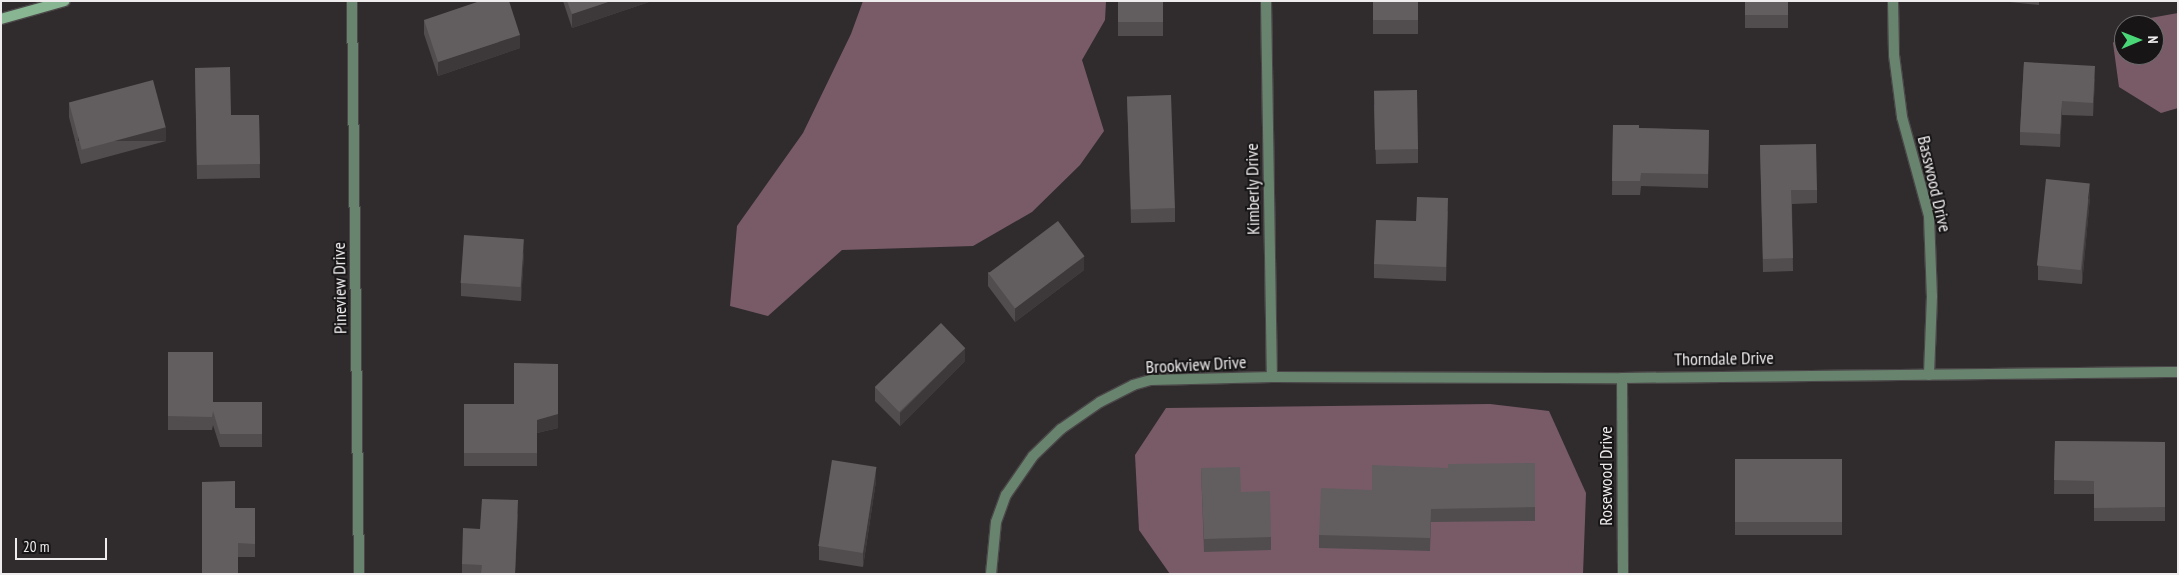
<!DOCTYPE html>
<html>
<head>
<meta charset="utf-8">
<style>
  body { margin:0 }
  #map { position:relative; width:2179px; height:575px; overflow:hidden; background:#302c2e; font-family:"PT Sans Narrow",sans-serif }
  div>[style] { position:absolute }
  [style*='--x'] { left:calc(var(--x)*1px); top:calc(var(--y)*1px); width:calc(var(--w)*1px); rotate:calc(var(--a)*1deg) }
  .forest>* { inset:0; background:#795b68 }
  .roads { filter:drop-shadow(1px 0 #4b4749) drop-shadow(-1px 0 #4b4749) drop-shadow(0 1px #4b4749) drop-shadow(0 -1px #4b4749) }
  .street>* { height:10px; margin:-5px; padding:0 5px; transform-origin:5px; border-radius:5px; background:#68846e }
  .secondary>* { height:10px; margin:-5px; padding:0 5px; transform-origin:5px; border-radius:5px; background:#88b692 }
  .wall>* { inset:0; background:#514d4f; transform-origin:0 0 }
  .shaded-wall>* { inset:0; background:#3d393b; transform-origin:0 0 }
  .building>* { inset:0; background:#625e60; transform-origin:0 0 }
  span { translate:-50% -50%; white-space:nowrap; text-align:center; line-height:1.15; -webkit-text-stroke:4px #171516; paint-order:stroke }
  .street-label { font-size:18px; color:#eeeced }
  .frame { position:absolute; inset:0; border:2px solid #eeeced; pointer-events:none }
  .north { position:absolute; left:2114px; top:15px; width:50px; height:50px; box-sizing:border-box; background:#171516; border:1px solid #6d6b6c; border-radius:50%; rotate:89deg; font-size:14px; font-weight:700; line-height:20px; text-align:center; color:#eeeced }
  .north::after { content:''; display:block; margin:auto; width:18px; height:22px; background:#49d778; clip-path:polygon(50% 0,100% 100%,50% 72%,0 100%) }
  .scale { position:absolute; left:15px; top:538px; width:92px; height:22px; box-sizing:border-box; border:2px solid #eeeced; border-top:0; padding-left:6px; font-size:15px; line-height:18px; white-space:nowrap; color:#eeeced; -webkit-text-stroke:4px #171516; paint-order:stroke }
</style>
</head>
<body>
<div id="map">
  <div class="forest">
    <i style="clip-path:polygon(863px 1px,1106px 1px,1105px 20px,1082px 60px,1104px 131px,1080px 165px,1032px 212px,973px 246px,842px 250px,768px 316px,730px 306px,737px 226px,803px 133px,851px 34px)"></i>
    <i style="clip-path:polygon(2178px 13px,2178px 108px,2161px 113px,2119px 87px,2113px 43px,2124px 27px,2124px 55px,2154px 55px,2154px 25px,2125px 25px,2128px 22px)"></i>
    <i style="clip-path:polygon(1490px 404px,1549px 411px,1586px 493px,1583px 574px,1170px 574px,1139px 530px,1135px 455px,1166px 408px)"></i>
  </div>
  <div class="roads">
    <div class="street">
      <i style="--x:352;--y:1;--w:573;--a:89.3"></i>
      <i style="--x:1266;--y:1;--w:376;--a:89.1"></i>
      <i style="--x:1893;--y:1;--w:54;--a:88.9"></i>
      <i style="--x:1894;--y:55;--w:63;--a:82.6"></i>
      <i style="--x:1902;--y:117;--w:103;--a:74.7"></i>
      <i style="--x:1929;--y:216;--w:80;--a:87.9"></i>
      <i style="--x:1932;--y:296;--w:79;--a:92.2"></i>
      <i style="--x:1622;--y:378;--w:196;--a:89.7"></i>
      <i style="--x:991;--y:574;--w:52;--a:-84.5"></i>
      <i style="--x:996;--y:522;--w:29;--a:-70"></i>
      <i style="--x:1006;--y:495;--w:47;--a:-55.3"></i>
      <i style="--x:1033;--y:456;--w:39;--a:-44"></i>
      <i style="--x:1061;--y:429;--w:47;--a:-34.7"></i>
      <i style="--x:1100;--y:402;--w:37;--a:-27"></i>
      <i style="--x:1133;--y:385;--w:19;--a:-16"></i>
      <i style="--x:1151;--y:380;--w:121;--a:-1.4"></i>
      <i style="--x:1272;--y:377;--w:350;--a:0.2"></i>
      <i style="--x:1622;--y:378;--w:556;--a:-0.62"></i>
    </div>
    <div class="secondary">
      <i style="--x:1;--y:19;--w:66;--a:-15.7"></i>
    </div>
  </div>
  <div class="wall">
    <i style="clip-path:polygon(563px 1px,652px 1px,572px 28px)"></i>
    <i style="left:1118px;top:1px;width:45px;height:35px"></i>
    <i style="left:1373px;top:1px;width:45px;height:33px"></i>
    <i style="left:1745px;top:1px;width:43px;height:27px"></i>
    <i style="clip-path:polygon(2000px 1px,2039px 1px,2039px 5px)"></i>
    <i style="clip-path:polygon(424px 20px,520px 48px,438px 76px,424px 34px)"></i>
    <i style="clip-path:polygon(2024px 62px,2095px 79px,2093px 116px,2062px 115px,2060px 147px,2020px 145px,2020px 132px)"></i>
    <i style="clip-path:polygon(195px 68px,231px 115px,259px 115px,260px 178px,197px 179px)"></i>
    <i style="clip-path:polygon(1127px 96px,1175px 208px,1175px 222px,1131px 223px)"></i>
    <i style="clip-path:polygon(69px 103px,166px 141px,81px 164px,69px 117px)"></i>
    <i style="clip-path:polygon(1374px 104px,1418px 149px,1418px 163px,1376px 164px)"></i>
    <i style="clip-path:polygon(1613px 125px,1639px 128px,1709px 130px,1708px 188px,1641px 186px,1640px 195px,1612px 195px)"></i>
    <i style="clip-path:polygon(1760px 145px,1817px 190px,1817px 203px,1792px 204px,1793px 271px,1763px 272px)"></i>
    <i style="clip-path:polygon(2090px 197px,2082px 284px,2038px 280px,2038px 266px)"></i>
    <i style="clip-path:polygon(1448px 211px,1446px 281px,1374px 278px,1374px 264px,1416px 221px)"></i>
    <i style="clip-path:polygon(524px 253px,521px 301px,461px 296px,461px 283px)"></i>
    <i style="clip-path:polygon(1084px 270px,1015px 322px,988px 286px,988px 272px)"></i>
    <i style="clip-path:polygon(168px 352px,213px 402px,262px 402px,262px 447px,220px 447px,213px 425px,212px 430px,168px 430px)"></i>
    <i style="clip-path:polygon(965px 361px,900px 426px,875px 401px,875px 387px)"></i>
    <i style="clip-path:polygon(464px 404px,558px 428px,537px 433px,537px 466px,464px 466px)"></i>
    <i style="clip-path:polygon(2055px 441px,2165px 442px,2165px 521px,2094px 521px,2094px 494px,2054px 494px)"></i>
    <i style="left:1735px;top:459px;width:107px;height:76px"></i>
    <i style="clip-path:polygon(1535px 463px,1535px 521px,1431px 522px,1430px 551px,1319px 548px,1319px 535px,1372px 490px,1448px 468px)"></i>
    <i style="clip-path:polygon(1201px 468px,1241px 492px,1271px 537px,1271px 550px,1204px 552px)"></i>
    <i style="clip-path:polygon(876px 481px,863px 567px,819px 560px,819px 546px)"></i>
    <i style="clip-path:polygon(235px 508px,255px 508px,255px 557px,238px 557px)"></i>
    <i style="clip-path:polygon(518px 514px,515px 574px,462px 574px,462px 564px,480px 529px)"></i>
  </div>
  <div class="shaded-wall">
    <i style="clip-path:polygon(611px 1px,652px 1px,572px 28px,572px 14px)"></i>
    <i style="clip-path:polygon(520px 35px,520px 48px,438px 76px,438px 62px)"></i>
    <i style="clip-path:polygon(2095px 66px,2095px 79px,2093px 116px,2093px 103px)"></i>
    <i style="clip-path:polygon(2062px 101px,2062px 115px,2060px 147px,2060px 134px)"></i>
    <i style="left:166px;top:127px;width:14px;height:88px;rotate:90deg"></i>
    <i style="clip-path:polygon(2090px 184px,2090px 197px,2082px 284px,2082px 270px)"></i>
    <i style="clip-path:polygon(1448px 198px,1448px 211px,1446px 281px,1446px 267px)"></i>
    <i style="clip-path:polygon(524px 239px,524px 253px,521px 301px,521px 287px)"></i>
    <i style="clip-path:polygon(1084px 256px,1084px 270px,1015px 322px,1015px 308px)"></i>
    <i style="clip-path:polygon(965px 348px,965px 361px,900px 426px,900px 413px)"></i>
    <i style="clip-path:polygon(558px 364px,558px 428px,537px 433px,537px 420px)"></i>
    <i style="clip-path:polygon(876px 467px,876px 481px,863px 567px,863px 553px)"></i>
    <i style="clip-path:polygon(518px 500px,518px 514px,515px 574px)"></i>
  </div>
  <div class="building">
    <i style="clip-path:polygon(480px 1px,509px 1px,520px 35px,438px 62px,424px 20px)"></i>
    <i style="clip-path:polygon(567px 1px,611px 1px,572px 14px)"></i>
    <i style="left:1118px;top:1px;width:45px;height:21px"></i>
    <i style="left:1373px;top:1px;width:45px;height:19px"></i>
    <i style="left:1745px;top:1px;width:43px;height:14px"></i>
    <i style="clip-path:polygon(2024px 62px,2095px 66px,2093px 103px,2062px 101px,2060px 134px,2020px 132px)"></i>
    <i style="clip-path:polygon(230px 67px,231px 115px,259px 115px,260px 164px,197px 165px,195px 68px)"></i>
    <i style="left:153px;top:80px;width:49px;height:87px;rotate:75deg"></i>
    <i style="left:1417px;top:90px;width:59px;height:43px;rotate:89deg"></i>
    <i style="left:1171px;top:95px;width:113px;height:44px;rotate:88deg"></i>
    <i style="clip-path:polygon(1613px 125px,1639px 125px,1639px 128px,1709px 130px,1708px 174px,1641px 173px,1640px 181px,1612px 181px)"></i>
    <i style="clip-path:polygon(1816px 144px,1817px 190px,1791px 190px,1793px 258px,1763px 259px,1760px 145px)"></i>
    <i style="left:2046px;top:179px;width:44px;height:87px;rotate:6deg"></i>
    <i style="clip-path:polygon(1417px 197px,1448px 198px,1446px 267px,1374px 264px,1376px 220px,1416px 221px)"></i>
    <i style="left:1058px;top:221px;width:44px;height:87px;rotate:53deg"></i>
    <i style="left:464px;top:235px;width:60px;height:48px;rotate:4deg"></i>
    <i style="left:941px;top:323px;width:35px;height:92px;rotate:46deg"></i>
    <i style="clip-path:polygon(168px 352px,213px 352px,213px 402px,262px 402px,262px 434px,220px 434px,213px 411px,212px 417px,168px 416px)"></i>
    <i style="clip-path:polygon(514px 363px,558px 364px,558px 414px,537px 420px,537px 453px,464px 453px,464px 404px,514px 404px)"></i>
    <i style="clip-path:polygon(2055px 441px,2165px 442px,2165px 507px,2094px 508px,2094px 481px,2054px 480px)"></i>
    <i style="left:1735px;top:459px;width:107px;height:63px"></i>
    <i style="left:832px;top:460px;width:45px;height:87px;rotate:9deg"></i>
    <i style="clip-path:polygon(1535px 463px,1535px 507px,1431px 509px,1430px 538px,1319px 535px,1321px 488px,1372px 490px,1372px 465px,1448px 468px,1448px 464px)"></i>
    <i style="clip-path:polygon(1240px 467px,1241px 492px,1270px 491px,1271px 537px,1204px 539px,1201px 468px)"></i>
    <i style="clip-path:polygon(235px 481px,235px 508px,255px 508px,255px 544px,238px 543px,238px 574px,202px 573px,202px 482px)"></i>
    <i style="clip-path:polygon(482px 499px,518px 500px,515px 574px,481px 574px,482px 565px,462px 564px,463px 528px,480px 529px)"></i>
  </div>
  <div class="street-label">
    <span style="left:1934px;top:184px;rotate:77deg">Basswood Drive</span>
    <span style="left:1253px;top:189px;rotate:-91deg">Kimberly Drive</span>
    <span style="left:340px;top:288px;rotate:-91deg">Pineview Drive</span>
    <span style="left:1724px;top:359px;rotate:-1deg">Thorndale Drive</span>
    <span style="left:1196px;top:365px;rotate:-3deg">Brookview Drive</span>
    <span style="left:1606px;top:476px;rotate:-90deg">Rosewood Drive</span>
  </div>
  <div class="frame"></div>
  <div class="north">N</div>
  <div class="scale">20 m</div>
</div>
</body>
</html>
